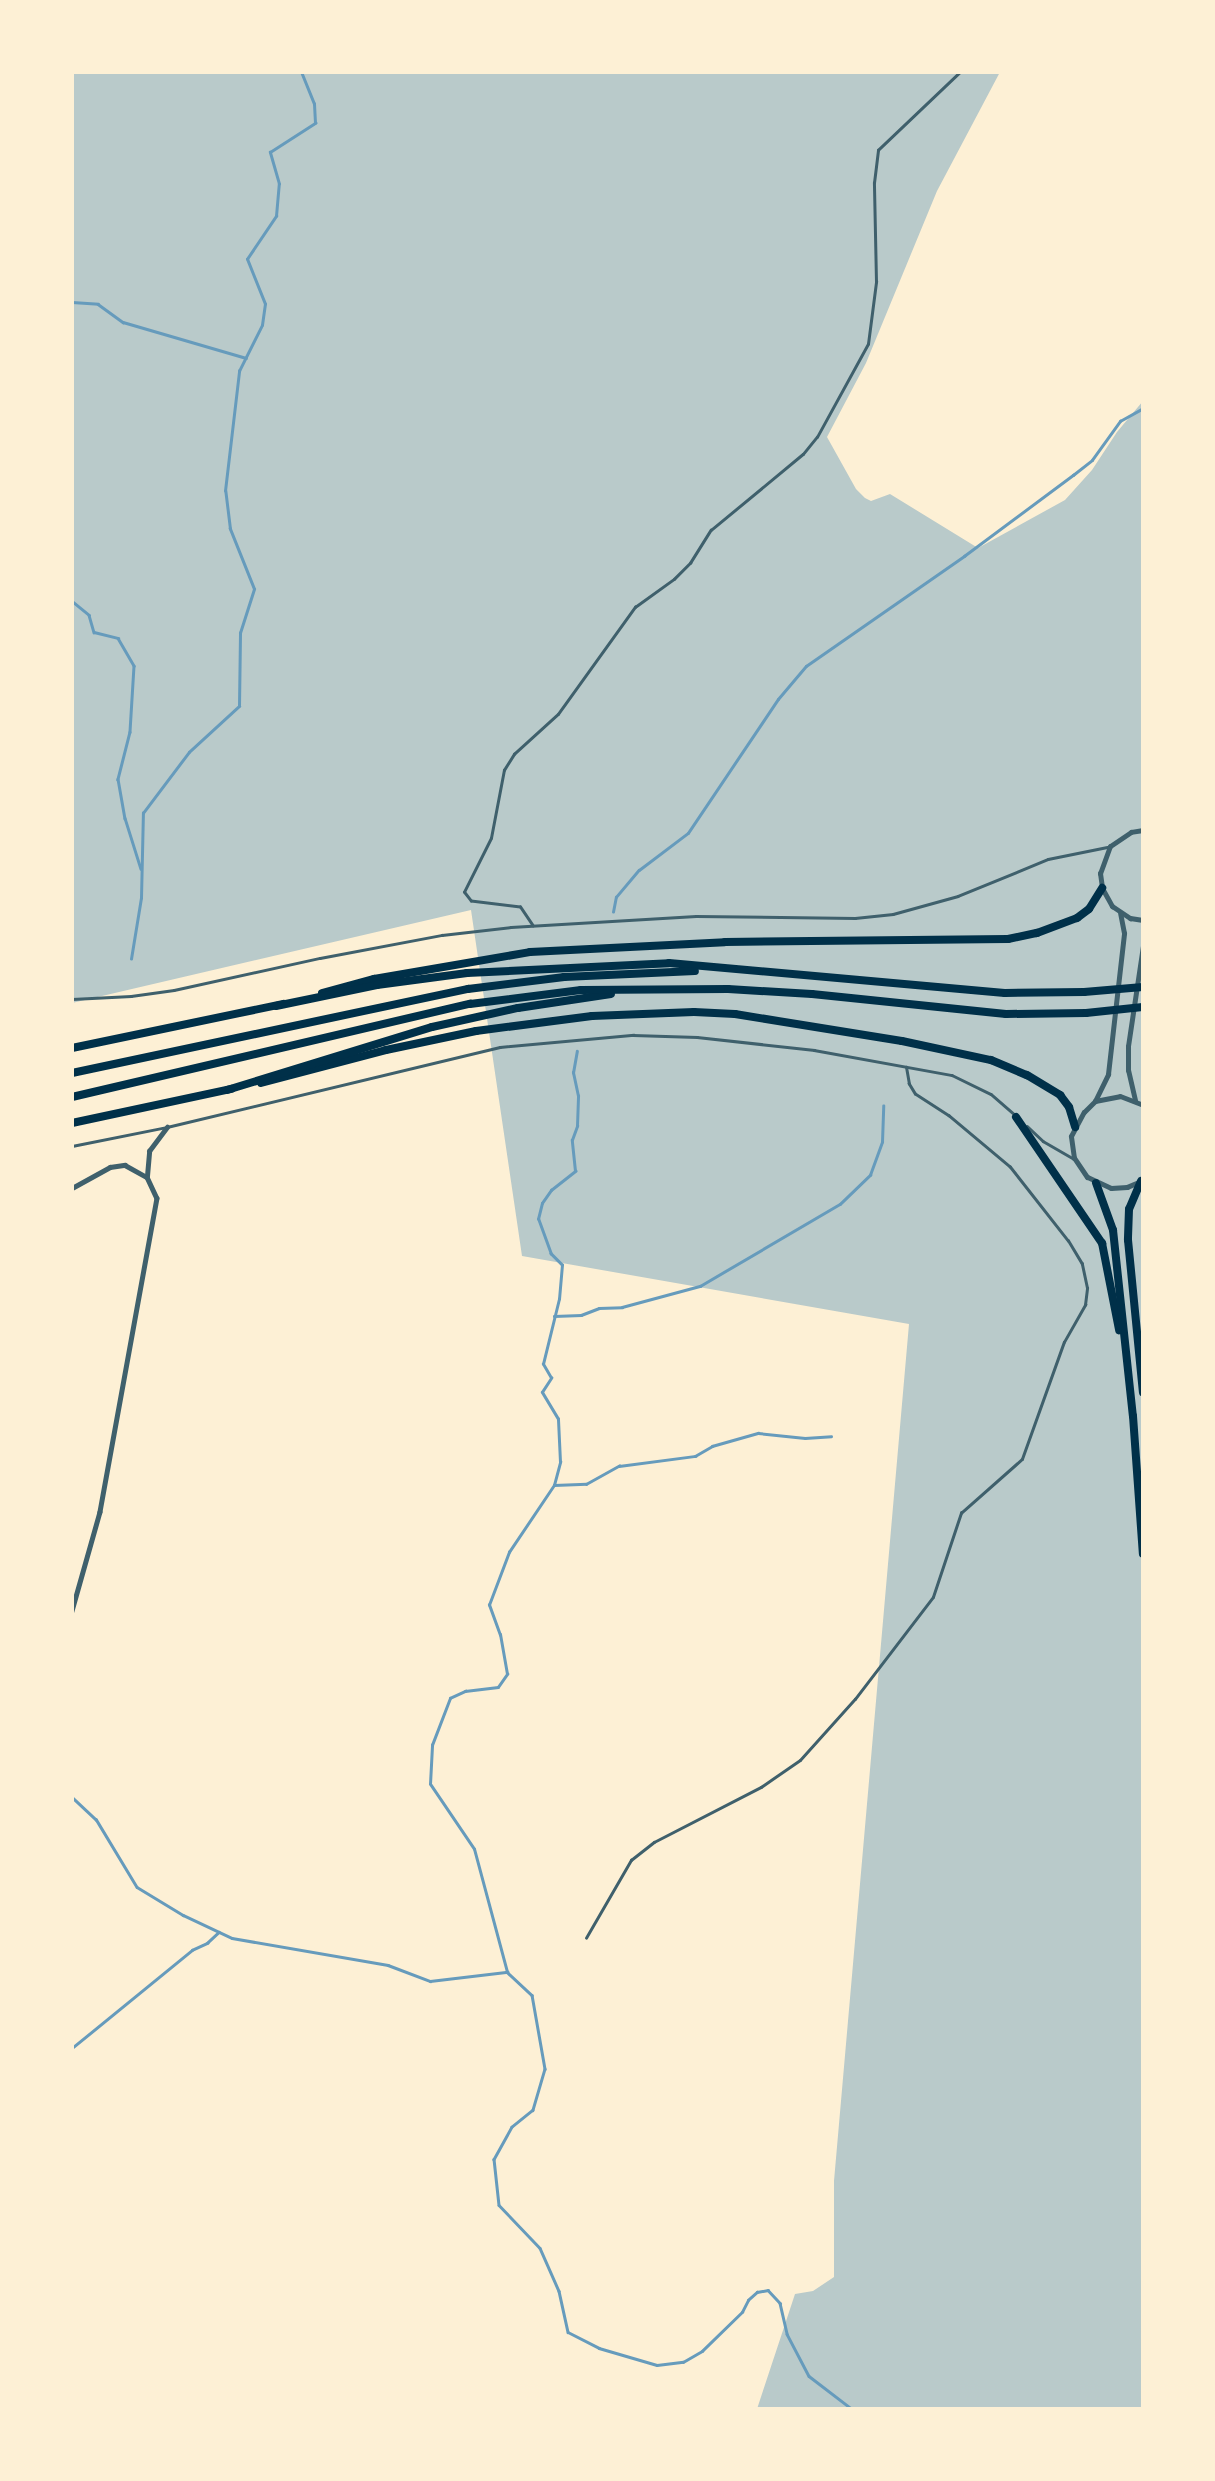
<!DOCTYPE html>
<html>
<head>
<meta charset="utf-8">
<style>
  body { margin:0 }
  #map { position:relative; width:1215px; height:2481px; overflow:hidden; background:#fdf0d5; font-family:"Alegreya Sans",sans-serif }
  div>[style] { position:absolute }
  [style*='--x'] { left:calc(var(--x)*1px); top:calc(var(--y)*1px); width:calc(var(--w)*1px); rotate:calc(var(--a)*1deg) }
  .green>* { inset:0; background:#b9caca }
  .stream>* { height:2.5px; margin:-1.25px; padding:0 1.25px; transform-origin:1.25px; border-radius:1.25px; background:#669bbc }
  .service>* { height:2.5px; margin:-1.25px; padding:0 1.25px; transform-origin:1.25px; border-radius:1.25px; background:#3f606c }
  .minor>* { height:4.5px; margin:-2.25px; padding:0 2.25px; transform-origin:2.25px; border-radius:2.25px; background:#3f606c }
  .tertiary>* { height:5px; margin:-2.5px; padding:0 2.5px; transform-origin:2.5px; border-radius:2.5px; background:#3f606c }
  .trunk>* { height:8px; margin:-4px; padding:0 4px; transform-origin:4px; border-radius:4px; background:#003049 }
  .motorway>* { height:8px; margin:-4px; padding:0 4px; transform-origin:4px; border-radius:4px; background:#003049 }
  span { translate:-50% -50%; white-space:nowrap; text-align:center; line-height:1.15; -webkit-text-stroke:7px #fdf0d5; paint-order:stroke }
  .frame { position:absolute; inset:0; border:74px solid #fdf0d5; pointer-events:none }
</style>
</head>
<body>
<div id="map">
  <div class="green">
    <i style="clip-path:polygon(72px 72px,1000px 72px,937px 191px,866px 363px,827px 437px,856px 489px,865px 498px,871px 501px,890px 494px,978px 548px,1065px 500px,1092px 470px,1117px 432px,1143px 401px,1143px 2409px,757px 2409px,795px 2294px,813px 2291px,834px 2277px,834px 2181px,909px 1324px,522px 1256px,471px 910px,72px 1003px)"></i>
  </div>
  <div class="stream">
    <i style="--x:72;--y:302;--w:26;--a:4"></i>
    <i style="--x:98;--y:304;--w:31;--a:36"></i>
    <i style="--x:123;--y:322;--w:128;--a:16.3"></i>
    <i style="--x:72;--y:601;--w:22;--a:39"></i>
    <i style="--x:89;--y:615;--w:18;--a:74"></i>
    <i style="--x:94;--y:632;--w:25;--a:14"></i>
    <i style="--x:118;--y:638;--w:32;--a:60"></i>
    <i style="--x:134;--y:666;--w:66;--a:93.5"></i>
    <i style="--x:130;--y:732;--w:49;--a:104.3"></i>
    <i style="--x:118;--y:779;--w:40;--a:80"></i>
    <i style="--x:125;--y:818;--w:53;--a:72.6"></i>
    <i style="--x:613;--y:912;--w:15;--a:-79"></i>
    <i style="--x:616;--y:897;--w:35;--a:-50"></i>
    <i style="--x:639;--y:870;--w:61;--a:-37.1"></i>
    <i style="--x:688;--y:833;--w:161;--a:-56.1"></i>
    <i style="--x:778;--y:699;--w:43;--a:-49.7"></i>
    <i style="--x:806;--y:666;--w:193;--a:-34.8"></i>
    <i style="--x:964;--y:556;--w:136;--a:-36.6"></i>
    <i style="--x:1073;--y:475;--w:24;--a:-38"></i>
    <i style="--x:1092;--y:460;--w:48;--a:-54.3"></i>
    <i style="--x:1120;--y:421;--w:26;--a:-29"></i>
    <i style="--x:131;--y:959;--w:62;--a:-80.7"></i>
    <i style="--x:141;--y:898;--w:85;--a:-88.7"></i>
    <i style="--x:143;--y:813;--w:76;--a:-53"></i>
    <i style="--x:189;--y:752;--w:68;--a:-42.6"></i>
    <i style="--x:239;--y:706;--w:73;--a:-89.2"></i>
    <i style="--x:240;--y:633;--w:46;--a:-72.3"></i>
    <i style="--x:254;--y:589;--w:65;--a:-111.8"></i>
    <i style="--x:230;--y:529;--w:38;--a:-97"></i>
    <i style="--x:225;--y:491;--w:121;--a:-83.3"></i>
    <i style="--x:239;--y:371;--w:51;--a:-63.4"></i>
    <i style="--x:262;--y:325;--w:21;--a:-82"></i>
    <i style="--x:265;--y:304;--w:48;--a:-111.8"></i>
    <i style="--x:247;--y:259;--w:52;--a:-56"></i>
    <i style="--x:276;--y:216;--w:32;--a:-85"></i>
    <i style="--x:279;--y:184;--w:33;--a:-106"></i>
    <i style="--x:270;--y:152;--w:54;--a:-32.8"></i>
    <i style="--x:315;--y:123;--w:19;--a:-93"></i>
    <i style="--x:314;--y:104;--w:35;--a:-112"></i>
    <i style="--x:554;--y:1316;--w:27;--a:-2"></i>
    <i style="--x:581;--y:1315;--w:19;--a:-21"></i>
    <i style="--x:599;--y:1308;--w:23;--a:-2"></i>
    <i style="--x:622;--y:1307;--w:81;--a:-15.1"></i>
    <i style="--x:700;--y:1286;--w:162;--a:-30.4"></i>
    <i style="--x:840;--y:1204;--w:42;--a:-44"></i>
    <i style="--x:870;--y:1175;--w:35;--a:-70"></i>
    <i style="--x:882;--y:1142;--w:36;--a:-88"></i>
    <i style="--x:554;--y:1485;--w:32;--a:-2"></i>
    <i style="--x:586;--y:1484;--w:38;--a:-29"></i>
    <i style="--x:619;--y:1466;--w:77;--a:-7.5"></i>
    <i style="--x:695;--y:1456;--w:20;--a:-30"></i>
    <i style="--x:712;--y:1446;--w:48;--a:-15.8"></i>
    <i style="--x:758;--y:1433;--w:47;--a:6.1"></i>
    <i style="--x:805;--y:1438;--w:26;--a:-4"></i>
    <i style="--x:72;--y:1797;--w:33;--a:43"></i>
    <i style="--x:96;--y:1819;--w:79;--a:58.9"></i>
    <i style="--x:137;--y:1887;--w:54;--a:31.3"></i>
    <i style="--x:183;--y:1915;--w:54;--a:25.1"></i>
    <i style="--x:232;--y:1938;--w:158;--a:9.8"></i>
    <i style="--x:388;--y:1965;--w:45;--a:20.9"></i>
    <i style="--x:430;--y:1981;--w:78;--a:-6.7"></i>
    <i style="--x:507;--y:1972;--w:127;--a:-105"></i>
    <i style="--x:474;--y:1849;--w:78;--a:-124.1"></i>
    <i style="--x:430;--y:1784;--w:39;--a:-87"></i>
    <i style="--x:432;--y:1745;--w:50;--a:-69"></i>
    <i style="--x:450;--y:1698;--w:17;--a:-25"></i>
    <i style="--x:465;--y:1691;--w:33;--a:-7"></i>
    <i style="--x:498;--y:1687;--w:16;--a:-55"></i>
    <i style="--x:507;--y:1674;--w:40;--a:-100"></i>
    <i style="--x:500;--y:1635;--w:32;--a:-110"></i>
    <i style="--x:489;--y:1605;--w:57;--a:-69.3"></i>
    <i style="--x:509;--y:1552;--w:81;--a:-56.1"></i>
    <i style="--x:554;--y:1485;--w:24;--a:-75"></i>
    <i style="--x:560;--y:1462;--w:43;--a:-92.7"></i>
    <i style="--x:558;--y:1419;--w:31;--a:-121"></i>
    <i style="--x:542;--y:1392;--w:17;--a:-57"></i>
    <i style="--x:551;--y:1378;--w:16;--a:-120"></i>
    <i style="--x:543;--y:1364;--w:67;--a:-76.2"></i>
    <i style="--x:559;--y:1299;--w:34;--a:-85"></i>
    <i style="--x:562;--y:1265;--w:16;--a:-135"></i>
    <i style="--x:551;--y:1254;--w:37;--a:-110"></i>
    <i style="--x:538;--y:1219;--w:16;--a:-76"></i>
    <i style="--x:542;--y:1203;--w:16;--a:-55"></i>
    <i style="--x:551;--y:1190;--w:31;--a:-38"></i>
    <i style="--x:575;--y:1171;--w:31;--a:-96"></i>
    <i style="--x:572;--y:1140;--w:15;--a:-70"></i>
    <i style="--x:577;--y:1126;--w:30;--a:-88"></i>
    <i style="--x:578;--y:1096;--w:24;--a:-102"></i>
    <i style="--x:573;--y:1073;--w:22;--a:-80"></i>
    <i style="--x:507;--y:1972;--w:34;--a:43"></i>
    <i style="--x:532;--y:1995;--w:75;--a:80"></i>
    <i style="--x:545;--y:2069;--w:43;--a:106.3"></i>
    <i style="--x:533;--y:2110;--w:27;--a:141"></i>
    <i style="--x:512;--y:2127;--w:37;--a:119"></i>
    <i style="--x:494;--y:2159;--w:46;--a:83.8"></i>
    <i style="--x:499;--y:2205;--w:59;--a:46.4"></i>
    <i style="--x:540;--y:2248;--w:47;--a:66.2"></i>
    <i style="--x:559;--y:2291;--w:42;--a:77.6"></i>
    <i style="--x:568;--y:2332;--w:35;--a:27"></i>
    <i style="--x:599;--y:2348;--w:60;--a:16.3"></i>
    <i style="--x:657;--y:2365;--w:26;--a:-7"></i>
    <i style="--x:683;--y:2362;--w:22;--a:-30"></i>
    <i style="--x:702;--y:2351;--w:56;--a:-44.3"></i>
    <i style="--x:742;--y:2312;--w:13;--a:-63"></i>
    <i style="--x:748;--y:2300;--w:12;--a:-42"></i>
    <i style="--x:757;--y:2292;--w:11;--a:-10"></i>
    <i style="--x:768;--y:2290;--w:18;--a:47"></i>
    <i style="--x:780;--y:2303;--w:32;--a:77"></i>
    <i style="--x:787;--y:2334;--w:47;--a:62.4"></i>
    <i style="--x:809;--y:2376;--w:54;--a:37.5"></i>
    <i style="--x:72;--y:2048;--w:155;--a:-39.2"></i>
    <i style="--x:192;--y:1950;--w:17;--a:-25"></i>
    <i style="--x:207;--y:1943;--w:16;--a:-43"></i>
  </div>
  <div class="service">
    <i style="--x:533;--y:926;--w:23;--a:-124"></i>
    <i style="--x:520;--y:907;--w:49;--a:-173"></i>
    <i style="--x:471;--y:901;--w:11;--a:-128"></i>
    <i style="--x:464;--y:892;--w:60;--a:-63.4"></i>
    <i style="--x:491;--y:838;--w:69;--a:-79.2"></i>
    <i style="--x:504;--y:770;--w:19;--a:-58"></i>
    <i style="--x:514;--y:754;--w:59;--a:-42.3"></i>
    <i style="--x:558;--y:714;--w:132;--a:-54.3"></i>
    <i style="--x:635;--y:607;--w:48;--a:-35.7"></i>
    <i style="--x:674;--y:579;--w:23;--a:-45"></i>
    <i style="--x:690;--y:563;--w:39;--a:-58"></i>
    <i style="--x:711;--y:530;--w:119;--a:-39.6"></i>
    <i style="--x:803;--y:454;--w:22;--a:-51"></i>
    <i style="--x:817;--y:437;--w:106;--a:-61.3"></i>
    <i style="--x:868;--y:344;--w:63;--a:-82.6"></i>
    <i style="--x:876;--y:282;--w:99;--a:-91.2"></i>
    <i style="--x:874;--y:183;--w:33;--a:-83"></i>
    <i style="--x:878;--y:150;--w:113;--a:-43.6"></i>
    <i style="--x:72;--y:999;--w:59;--a:-2.9"></i>
    <i style="--x:131;--y:996;--w:43;--a:-7.9"></i>
    <i style="--x:174;--y:990;--w:149;--a:-12.4"></i>
    <i style="--x:320;--y:958;--w:124;--a:-10.7"></i>
    <i style="--x:442;--y:935;--w:69;--a:-6.6"></i>
    <i style="--x:511;--y:927;--w:185;--a:-3.4"></i>
    <i style="--x:696;--y:916;--w:159;--a:0.7"></i>
    <i style="--x:855;--y:918;--w:38;--a:-6"></i>
    <i style="--x:893;--y:914;--w:67;--a:-15.5"></i>
    <i style="--x:958;--y:896;--w:97;--a:-22.3"></i>
    <i style="--x:1048;--y:859;--w:60;--a:-11.5"></i>
    <i style="--x:1027;--y:1126;--w:22;--a:43"></i>
    <i style="--x:1043;--y:1141;--w:34;--a:30"></i>
    <i style="--x:72;--y:1146;--w:97;--a:-11.3"></i>
    <i style="--x:167;--y:1127;--w:342;--a:-13.5"></i>
    <i style="--x:500;--y:1047;--w:134;--a:-5.2"></i>
    <i style="--x:633;--y:1035;--w:64;--a:1.8"></i>
    <i style="--x:697;--y:1037;--w:118;--a:6.3"></i>
    <i style="--x:814;--y:1050;--w:140;--a:10.3"></i>
    <i style="--x:952;--y:1075;--w:43;--a:26"></i>
    <i style="--x:991;--y:1094;--w:30;--a:41"></i>
    <i style="--x:586;--y:1938;--w:90;--a:-60"></i>
    <i style="--x:631;--y:1860;--w:29;--a:-38"></i>
    <i style="--x:654;--y:1842;--w:120;--a:-27.2"></i>
    <i style="--x:761;--y:1787;--w:47;--a:-34.7"></i>
    <i style="--x:800;--y:1760;--w:82;--a:-48"></i>
    <i style="--x:855;--y:1699;--w:128;--a:-52.6"></i>
    <i style="--x:933;--y:1597;--w:89;--a:-71.6"></i>
    <i style="--x:961;--y:1513;--w:81;--a:-41.5"></i>
    <i style="--x:1022;--y:1459;--w:124;--a:-70.3"></i>
    <i style="--x:1064;--y:1342;--w:43;--a:-60.4"></i>
    <i style="--x:1085;--y:1305;--w:17;--a:-83"></i>
    <i style="--x:1087;--y:1288;--w:25;--a:-102"></i>
    <i style="--x:1082;--y:1264;--w:27;--a:-121"></i>
    <i style="--x:1068;--y:1241;--w:94;--a:-128.1"></i>
    <i style="--x:1010;--y:1167;--w:80;--a:-140.1"></i>
    <i style="--x:949;--y:1116;--w:40;--a:-147.1"></i>
    <i style="--x:915;--y:1094;--w:12;--a:-121"></i>
    <i style="--x:909;--y:1084;--w:17;--a:-100"></i>
  </div>
  <div class="minor">
    <i style="--x:147;--y:1176;--w:25;--a:-85"></i>
    <i style="--x:149;--y:1151;--w:30;--a:-53"></i>
    <i style="--x:72;--y:1188;--w:43;--a:-28.9"></i>
    <i style="--x:110;--y:1167;--w:15;--a:-8"></i>
    <i style="--x:125;--y:1165;--w:25;--a:29"></i>
    <i style="--x:147;--y:1177;--w:23;--a:65"></i>
    <i style="--x:157;--y:1198;--w:319;--a:100.3"></i>
    <i style="--x:100;--y:1512;--w:103;--a:105.8"></i>
  </div>
  <div class="tertiary">
    <i style="--x:1143;--y:830;--w:12;--a:171"></i>
    <i style="--x:1131;--y:832;--w:25;--a:146"></i>
    <i style="--x:1110;--y:846;--w:29;--a:110"></i>
    <i style="--x:1100;--y:873;--w:15;--a:82"></i>
    <i style="--x:1102;--y:888;--w:21;--a:61"></i>
    <i style="--x:1112;--y:906;--w:22;--a:34"></i>
    <i style="--x:1130;--y:918;--w:13;--a:9"></i>
    <i style="--x:1135;--y:1100;--w:31;--a:-103"></i>
    <i style="--x:1128;--y:1070;--w:24;--a:-90"></i>
    <i style="--x:1128;--y:1046;--w:101;--a:-81.5"></i>
    <i style="--x:1095;--y:1101;--w:30;--a:-64"></i>
    <i style="--x:1108;--y:1074;--w:142;--a:-83.5"></i>
    <i style="--x:1124;--y:933;--w:20;--a:-101"></i>
    <i style="--x:1141;--y:1181;--w:15;--a:157"></i>
    <i style="--x:1127;--y:1187;--w:16;--a:176"></i>
    <i style="--x:1111;--y:1188;--w:26;--a:-155"></i>
    <i style="--x:1087;--y:1177;--w:23;--a:-124"></i>
    <i style="--x:1074;--y:1158;--w:22;--a:-98"></i>
    <i style="--x:1071;--y:1136;--w:27;--a:-62"></i>
    <i style="--x:1084;--y:1112;--w:16;--a:-45"></i>
    <i style="--x:1095;--y:1101;--w:25;--a:-11"></i>
    <i style="--x:1120;--y:1096;--w:25;--a:21"></i>
  </div>
  <div class="trunk">
    <i style="--x:322;--y:993;--w:54;--a:-15.1"></i>
    <i style="--x:374;--y:979;--w:158;--a:-9.8"></i>
    <i style="--x:530;--y:952;--w:195;--a:-2.9"></i>
    <i style="--x:725;--y:942;--w:283;--a:-0.6"></i>
    <i style="--x:1008;--y:939;--w:30;--a:-12"></i>
    <i style="--x:1037;--y:933;--w:43;--a:-20.6"></i>
    <i style="--x:1077;--y:918;--w:15;--a:-37"></i>
    <i style="--x:1089;--y:909;--w:25;--a:-58"></i>
    <i style="--x:72;--y:1048;--w:216;--a:-11.8"></i>
    <i style="--x:261;--y:1083;--w:129;--a:-14.8"></i>
    <i style="--x:386;--y:1050;--w:92;--a:-11.9"></i>
    <i style="--x:476;--y:1031;--w:117;--a:-7.4"></i>
    <i style="--x:592;--y:1016;--w:102;--a:-2.2"></i>
    <i style="--x:694;--y:1012;--w:41;--a:2.8"></i>
    <i style="--x:735;--y:1014;--w:169;--a:9.2"></i>
    <i style="--x:902;--y:1041;--w:91;--a:12.1"></i>
    <i style="--x:991;--y:1060;--w:39;--a:23"></i>
    <i style="--x:1027;--y:1075;--w:39;--a:31"></i>
    <i style="--x:1060;--y:1095;--w:15;--a:53"></i>
    <i style="--x:1069;--y:1107;--w:21;--a:73"></i>
    <i style="--x:1016;--y:1117;--w:153;--a:55.7"></i>
    <i style="--x:1102;--y:1243;--w:89;--a:78.9"></i>
    <i style="--x:72;--y:1123;--w:163;--a:-12.1"></i>
    <i style="--x:1141;--y:1181;--w:30;--a:113"></i>
    <i style="--x:1129;--y:1209;--w:31;--a:92"></i>
    <i style="--x:1128;--y:1240;--w:153;--a:84.4"></i>
    <i style="--x:1096;--y:1183;--w:50;--a:70.1"></i>
    <i style="--x:1113;--y:1230;--w:187;--a:83.9"></i>
    <i style="--x:1133;--y:1416;--w:138;--a:85.9"></i>
  </div>
  <div class="motorway">
    <i style="--x:276;--y:1006;--w:103;--a:-11.7"></i>
    <i style="--x:377;--y:985;--w:91;--a:-7.6"></i>
    <i style="--x:467;--y:973;--w:202;--a:-2.8"></i>
    <i style="--x:669;--y:963;--w:337;--a:5.1"></i>
    <i style="--x:1005;--y:993;--w:79;--a:-0.7"></i>
    <i style="--x:1084;--y:992;--w:59;--a:-4.8"></i>
    <i style="--x:72;--y:1073;--w:405;--a:-12"></i>
    <i style="--x:468;--y:989;--w:97;--a:-7.1"></i>
    <i style="--x:564;--y:977;--w:131;--a:-2.6"></i>
    <i style="--x:227;--y:1090;--w:214;--a:-17.1"></i>
    <i style="--x:432;--y:1027;--w:88;--a:-12.5"></i>
    <i style="--x:518;--y:1008;--w:94;--a:-8.6"></i>
    <i style="--x:72;--y:1097;--w:409;--a:-13.2"></i>
    <i style="--x:470;--y:1004;--w:112;--a:-7.2"></i>
    <i style="--x:581;--y:990;--w:147;--a:-0.4"></i>
    <i style="--x:728;--y:989;--w:84;--a:3.4"></i>
    <i style="--x:812;--y:994;--w:195;--a:5.9"></i>
    <i style="--x:1006;--y:1014;--w:80;--a:-0.7"></i>
    <i style="--x:1086;--y:1013;--w:57;--a:-6"></i>
  </div>
  <div class="frame"></div>
</div>
</body>
</html>
